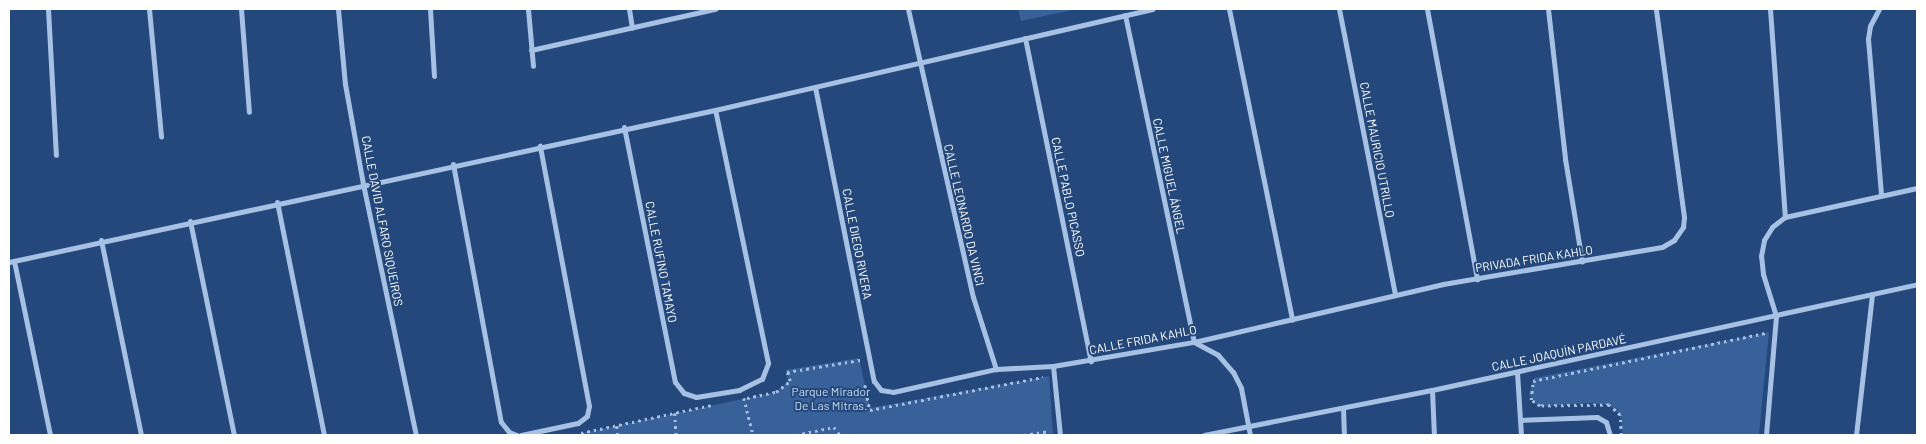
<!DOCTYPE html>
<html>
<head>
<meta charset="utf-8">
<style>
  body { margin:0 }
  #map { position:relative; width:1926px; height:444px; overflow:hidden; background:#24487b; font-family:Barlow,sans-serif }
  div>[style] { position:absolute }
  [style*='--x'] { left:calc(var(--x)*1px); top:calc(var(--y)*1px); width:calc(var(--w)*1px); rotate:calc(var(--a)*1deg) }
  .green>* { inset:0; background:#376198 }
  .path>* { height:2.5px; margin-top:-1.25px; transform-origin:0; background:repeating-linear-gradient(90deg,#a7c1e5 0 2.5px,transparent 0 6.5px) }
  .street>* { height:5px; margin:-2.5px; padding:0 2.5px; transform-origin:2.5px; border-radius:2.5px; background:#a7c1e5 }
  span { translate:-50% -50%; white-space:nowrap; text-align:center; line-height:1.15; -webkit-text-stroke:4px #24487b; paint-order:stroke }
  .street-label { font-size:12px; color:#fff }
  .park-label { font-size:12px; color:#cadcf4 }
  .frame { position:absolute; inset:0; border:10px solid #fff; pointer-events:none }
</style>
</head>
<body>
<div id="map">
  <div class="green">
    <i style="clip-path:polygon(1018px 9px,1077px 9px,1021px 21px)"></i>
    <i style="clip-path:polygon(1769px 332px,1759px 435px,1623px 435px,1620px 415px,1609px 405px,1587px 403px,1538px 407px,1529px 394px,1534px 378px)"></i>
    <i style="clip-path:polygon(859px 358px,870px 408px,1049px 376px,1053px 435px,573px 435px,776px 392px,788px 381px,786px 370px)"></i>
  </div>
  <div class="path">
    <i style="--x:865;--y:385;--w:25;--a:79"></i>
    <i style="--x:870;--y:410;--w:176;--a:-10.8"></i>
    <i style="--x:744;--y:398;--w:38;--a:76"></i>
    <i style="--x:747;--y:398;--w:30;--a:-12"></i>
    <i style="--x:776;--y:392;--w:18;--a:-38"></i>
    <i style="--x:790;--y:381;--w:9;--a:-108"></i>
    <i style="--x:787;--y:372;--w:74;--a:-9.3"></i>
    <i style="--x:675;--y:413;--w:22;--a:87"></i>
    <i style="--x:617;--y:426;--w:9;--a:84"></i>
    <i style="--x:581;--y:433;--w:134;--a:-12.1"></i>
    <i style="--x:796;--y:435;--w:39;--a:-12"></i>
    <i style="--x:834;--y:427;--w:10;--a:53"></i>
    <i style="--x:1024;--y:435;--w:26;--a:-9"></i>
    <i style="--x:1621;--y:435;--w:20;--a:-93"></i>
    <i style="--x:1620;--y:415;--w:15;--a:-138"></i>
    <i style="--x:1609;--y:405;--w:69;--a:179.2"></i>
    <i style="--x:1540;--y:406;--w:11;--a:-146"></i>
    <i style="--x:1531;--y:400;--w:19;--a:-84"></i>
    <i style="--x:1533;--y:381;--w:237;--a:-11.7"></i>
  </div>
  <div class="street">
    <i style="--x:48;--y:9;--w:146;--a:86.9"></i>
    <i style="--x:149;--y:9;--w:128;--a:84.6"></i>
    <i style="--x:241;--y:9;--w:103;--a:85.6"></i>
    <i style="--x:338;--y:9;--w:75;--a:84.7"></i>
    <i style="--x:345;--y:84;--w:102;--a:79.8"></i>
    <i style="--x:363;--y:184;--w:257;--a:78.1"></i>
    <i style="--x:430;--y:9;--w:67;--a:86.6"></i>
    <i style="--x:528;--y:9;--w:57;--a:85"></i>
    <i style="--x:629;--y:9;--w:19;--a:81"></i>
    <i style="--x:908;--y:9;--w:295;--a:77.3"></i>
    <i style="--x:973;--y:297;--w:76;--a:72.3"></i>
    <i style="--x:1229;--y:9;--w:317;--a:78.5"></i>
    <i style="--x:1339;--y:9;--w:290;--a:78.9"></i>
    <i style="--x:1427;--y:9;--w:275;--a:79.5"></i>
    <i style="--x:1548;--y:9;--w:151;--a:83.5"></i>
    <i style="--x:1565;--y:159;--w:104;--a:80.6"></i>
    <i style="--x:1770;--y:9;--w:209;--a:85.9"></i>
    <i style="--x:1879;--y:9;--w:19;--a:118"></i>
    <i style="--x:1870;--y:26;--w:13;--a:99"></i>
    <i style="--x:1868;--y:39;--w:157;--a:85.2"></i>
    <i style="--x:1125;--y:15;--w:334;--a:78.1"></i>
    <i style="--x:1194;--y:342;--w:27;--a:28"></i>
    <i style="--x:1218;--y:355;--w:23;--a:49"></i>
    <i style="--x:1233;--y:372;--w:18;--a:63"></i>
    <i style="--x:1241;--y:388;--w:48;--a:79.2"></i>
    <i style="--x:1025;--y:38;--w:330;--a:78.5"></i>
    <i style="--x:531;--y:50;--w:189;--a:-12.6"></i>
    <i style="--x:815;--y:87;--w:300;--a:78.7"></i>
    <i style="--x:874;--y:381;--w:11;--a:52"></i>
    <i style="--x:881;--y:390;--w:12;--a:9"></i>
    <i style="--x:893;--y:392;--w:106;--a:-12.6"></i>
    <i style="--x:996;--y:369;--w:57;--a:-3"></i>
    <i style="--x:1053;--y:366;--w:143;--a:-9.7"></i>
    <i style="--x:1194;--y:342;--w:256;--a:-13.1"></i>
    <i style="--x:1443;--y:284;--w:222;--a:-9.6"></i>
    <i style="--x:1662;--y:247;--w:14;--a:-30"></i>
    <i style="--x:1674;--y:240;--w:16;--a:-55"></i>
    <i style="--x:1683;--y:227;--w:10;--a:-84"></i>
    <i style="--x:1684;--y:217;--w:210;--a:-97.7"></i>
    <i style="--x:624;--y:127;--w:260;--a:78.7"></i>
    <i style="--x:675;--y:382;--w:14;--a:51"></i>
    <i style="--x:684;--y:393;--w:13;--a:18"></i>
    <i style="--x:696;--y:397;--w:44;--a:-9.2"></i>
    <i style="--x:739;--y:390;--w:25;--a:-26"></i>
    <i style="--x:762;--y:379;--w:17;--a:-69"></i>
    <i style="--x:768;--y:363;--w:258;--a:-101.8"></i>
    <i style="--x:453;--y:164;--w:262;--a:79.5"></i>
    <i style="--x:501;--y:422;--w:13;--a:51"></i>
    <i style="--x:509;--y:432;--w:9;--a:21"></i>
    <i style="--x:277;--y:202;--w:238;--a:78.6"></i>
    <i style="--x:190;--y:221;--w:218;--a:78.4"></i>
    <i style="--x:101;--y:240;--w:199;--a:78.4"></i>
    <i style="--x:14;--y:261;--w:178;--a:78.3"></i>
    <i style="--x:9;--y:262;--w:722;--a:-12.15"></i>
    <i style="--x:715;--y:110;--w:449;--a:-13"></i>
    <i style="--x:1053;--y:366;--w:69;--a:84.2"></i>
    <i style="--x:1517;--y:372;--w:63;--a:86.4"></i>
    <i style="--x:1432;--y:390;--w:45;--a:87.5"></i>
    <i style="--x:1343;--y:408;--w:27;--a:88"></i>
    <i style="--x:1520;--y:420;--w:77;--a:-2.2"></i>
    <i style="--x:1597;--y:417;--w:10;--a:29"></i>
    <i style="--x:1606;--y:422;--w:14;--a:73"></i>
    <i style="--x:521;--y:435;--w:58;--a:-11.9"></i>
    <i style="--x:578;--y:423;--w:11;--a:-38"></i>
    <i style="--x:587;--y:416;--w:10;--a:-79"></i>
    <i style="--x:589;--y:406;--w:265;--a:-100.7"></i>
    <i style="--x:1204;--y:435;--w:232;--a:-11.2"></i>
    <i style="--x:1432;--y:390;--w:496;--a:-12.3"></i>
    <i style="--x:1766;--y:435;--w:119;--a:-85.2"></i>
    <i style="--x:1776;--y:316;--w:44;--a:-107.2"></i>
    <i style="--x:1763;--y:274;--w:18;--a:-96"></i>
    <i style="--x:1761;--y:256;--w:16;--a:-79"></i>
    <i style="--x:1764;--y:240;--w:15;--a:-58"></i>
    <i style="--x:1772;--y:227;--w:16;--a:-38"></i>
    <i style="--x:1785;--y:217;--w:135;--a:-12.4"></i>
    <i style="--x:1856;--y:435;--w:142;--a:-83.5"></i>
  </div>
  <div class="street-label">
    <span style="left:1377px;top:150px;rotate:79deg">CALLE MAURICIO UTRILLO</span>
    <span style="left:1169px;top:176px;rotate:78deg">CALLE MIGUEL ÁNGEL</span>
    <span style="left:1068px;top:197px;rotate:78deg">CALLE PABLO PICASSO</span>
    <span style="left:964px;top:215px;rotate:77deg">CALLE LEONARDO DA VINCI</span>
    <span style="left:382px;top:221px;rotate:79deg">CALLE DAVID ALFARO SIQUEIROS</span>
    <span style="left:857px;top:244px;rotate:79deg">CALLE DIEGO RIVERA</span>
    <span style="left:1534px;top:259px;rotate:-9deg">PRIVADA FRIDA KAHLO</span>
    <span style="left:661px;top:262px;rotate:79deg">CALLE RUFINO TAMAYO</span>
    <span style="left:1143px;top:340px;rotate:-11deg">CALLE FRIDA KAHLO</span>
    <span style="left:1559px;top:353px;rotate:-12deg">CALLE JOAQUÍN PARDAVÉ</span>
  </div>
  <div class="park-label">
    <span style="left:831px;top:399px">Parque Mirador<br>De Las Mitras.</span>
  </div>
  <div class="frame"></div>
</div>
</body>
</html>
